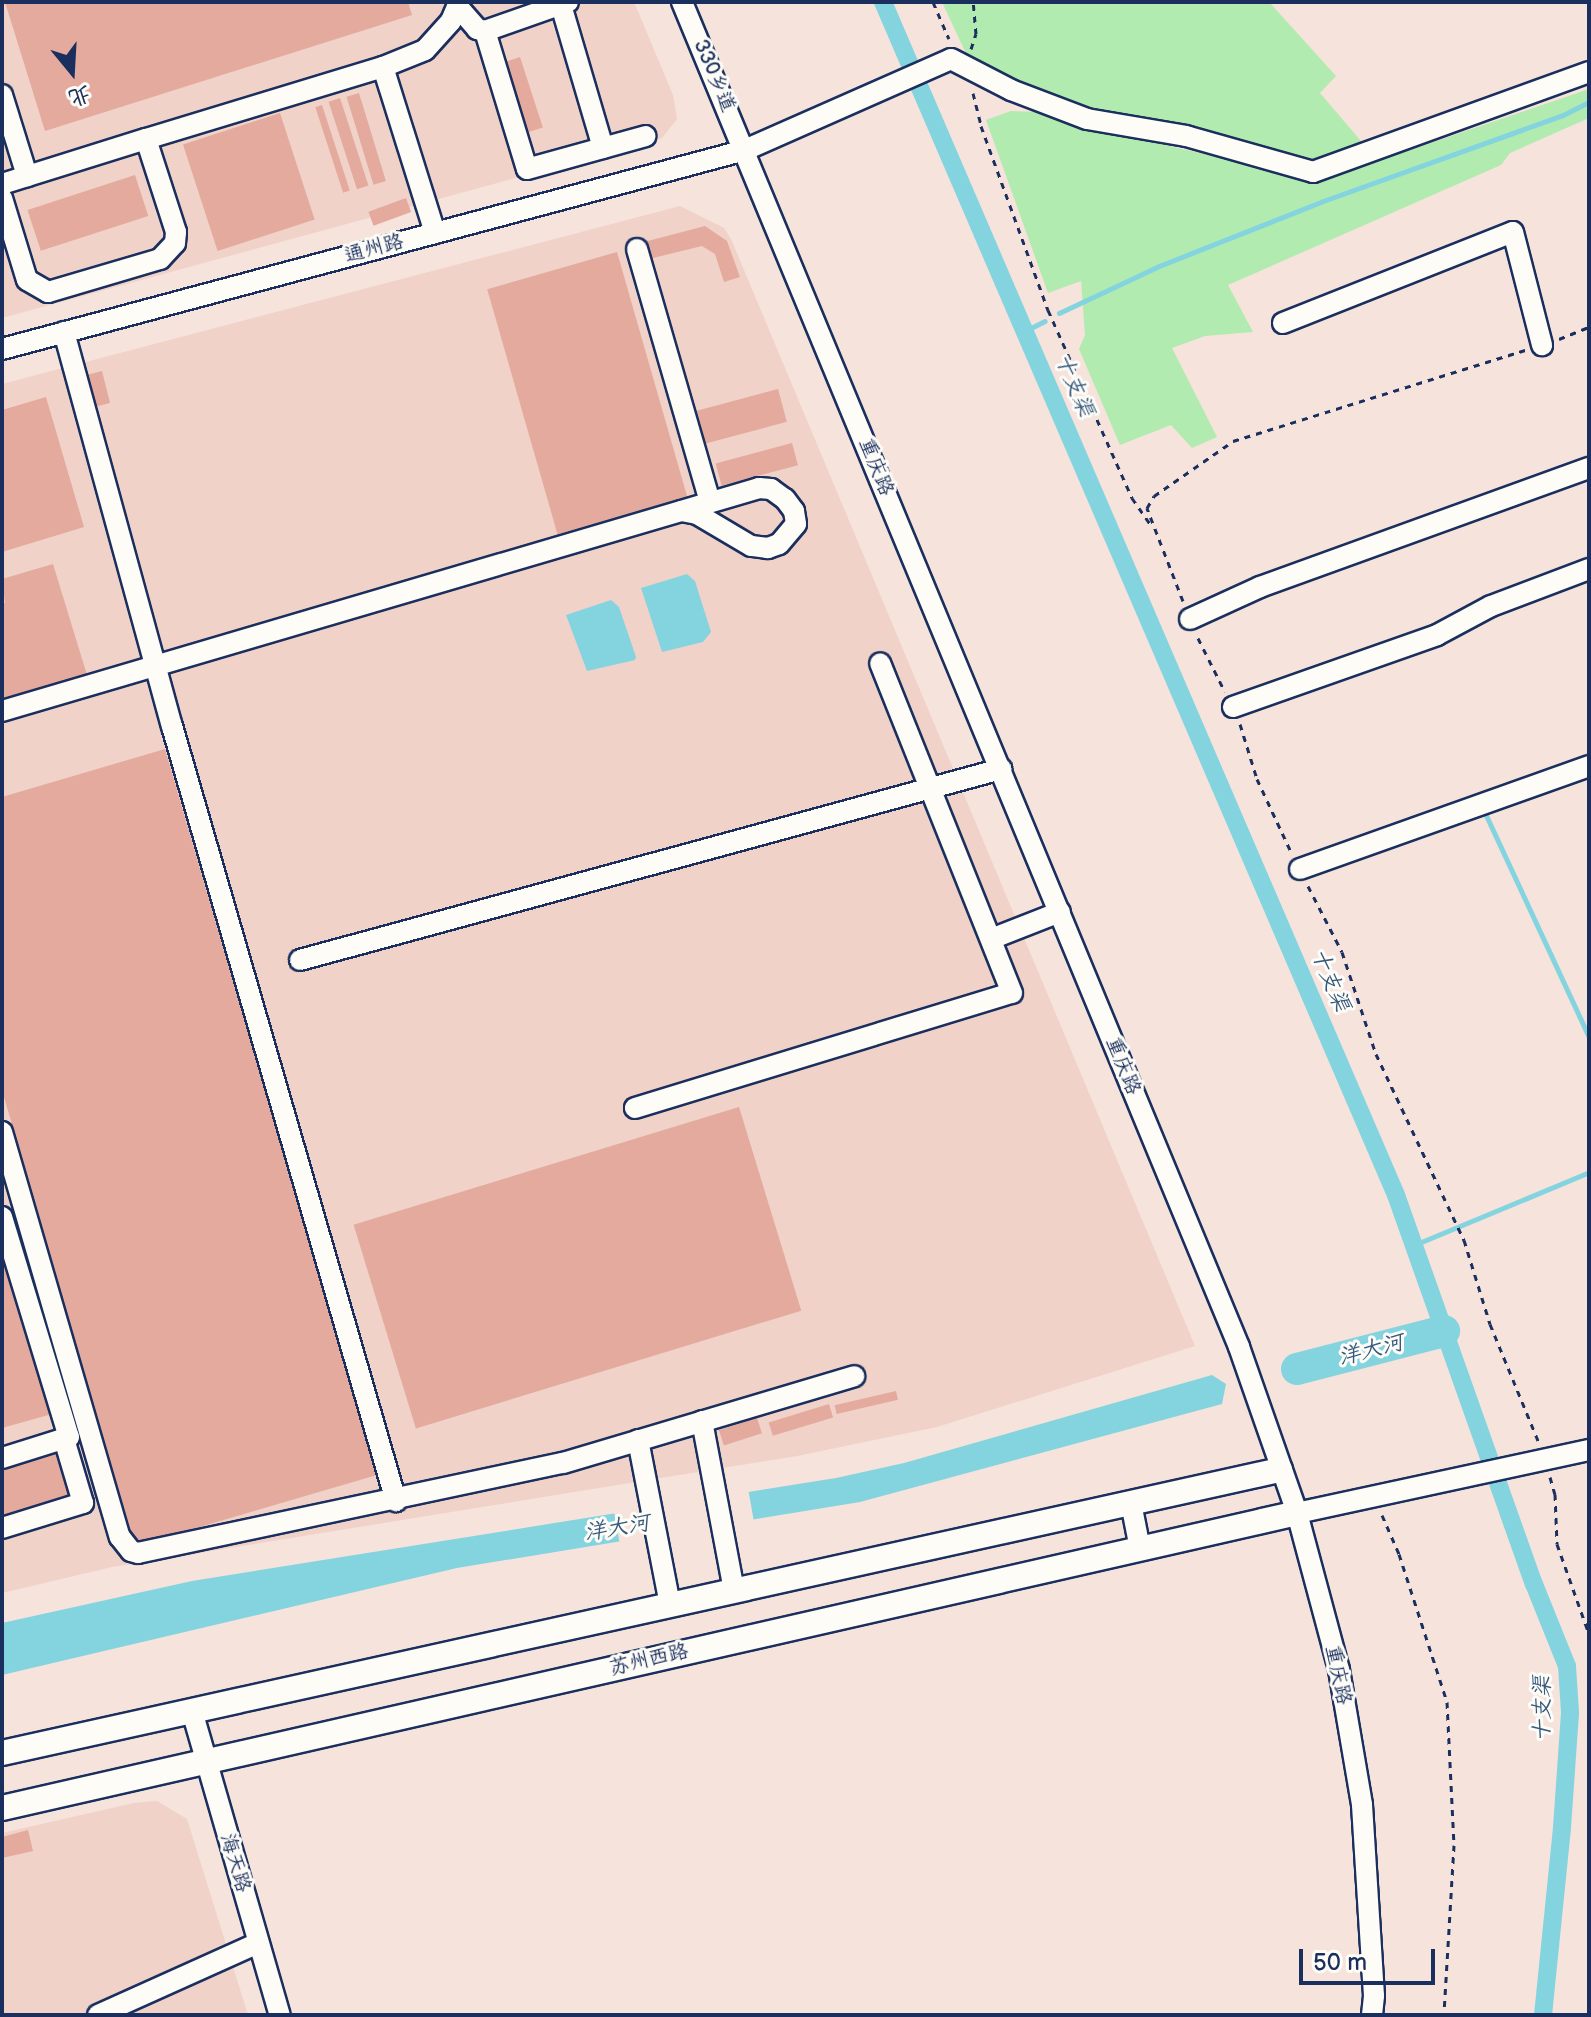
<!DOCTYPE html>
<html>
<head>
<meta charset="utf-8">
<style>
  body { margin:0 }
  #map { position:relative; width:1591px; height:2017px; overflow:hidden; background:#f5e3dc; font-family:"Balsamiq Sans","LXGW WenKai TC",sans-serif }
  div>[style] { position:absolute }
  [style*='--x'] { left:calc(var(--x)*1px); top:calc(var(--y)*1px); width:calc(var(--w)*1px); rotate:calc(var(--a)*1deg) }
  .built>* { inset:0; background:#f0d2c9 }
  .green>* { inset:0; background:#b2ebaf }
  .water>* { inset:0; background:#84d4e0 }
  .pier>* { inset:0; background:#f5e3dc; transform-origin:0 0 }
  .stream>* { height:5px; margin:-2.5px; padding:0 2.5px; transform-origin:2.5px; border-radius:2.5px; background:#84d4e0 }
  .canal>* { height:18px; margin:-9px; padding:0 9px; transform-origin:9px; border-radius:9px; background:#84d4e0 }
  .river>* { height:32px; margin:-16px; padding:0 16px; transform-origin:16px; border-radius:16px; background:#84d4e0 }
  .building>* { inset:0; background:#e3aa9d; transform-origin:0 0 }
  .path>* { height:3px; margin-top:-1.5px; transform-origin:0; background:repeating-linear-gradient(90deg,#1b2f5e 0 6px,transparent 0 12px) }
  .roads { filter:drop-shadow(2px 0 #1b2f5e) drop-shadow(-2px 0 #1b2f5e) drop-shadow(0 2px #1b2f5e) drop-shadow(0 -2px #1b2f5e) }
  .minor>* { height:20px; margin:-10px; padding:0 10px; transform-origin:10px; border-radius:10px; background:#fdfcf7 }
  .major>* { height:24px; margin:-12px; padding:0 12px; transform-origin:12px; border-radius:12px; background:#fdfcf7 }
  span { translate:-50% -50%; white-space:nowrap; text-align:center; line-height:1.15; -webkit-text-stroke:6px #fdfcf7; paint-order:stroke }
  .street-label { font-size:20px; color:#1b2f5e }
  .water-label { font-size:22px; color:#35587e; font-style:italic }
  .frame { position:absolute; inset:0; border:4px solid #1b2f5e; pointer-events:none }
  .north { position:absolute; left:32px; top:32px; width:80px; height:80px; -webkit-text-stroke:6px #fdfcf7; paint-order:stroke; rotate:162deg; font-size:22px; font-weight:700; line-height:32px; text-align:center; color:#1b2f5e }
  .north::after { content:''; display:block; margin:auto; width:28px; height:36px; background:#1b2f5e; clip-path:polygon(50% 0,100% 100%,50% 72%,0 100%) }
  .scale { position:absolute; left:1299px; top:1949px; width:136px; height:36px; box-sizing:border-box; border:4px solid #1b2f5e; border-top:0; padding-left:10px; font-size:24px; line-height:28px; white-space:nowrap; color:#1b2f5e; -webkit-text-stroke:6px #fdfcf7; paint-order:stroke }
</style>
</head>
<body>
<div id="map">
  <div class="built">
    <i style="clip-path:polygon(2px 2px,634px 2px,673px 95px,677px 119px,662px 138px,2px 318px)"></i>
    <i style="clip-path:polygon(680px 206px,724px 228px,731px 239px,1195px 1346px,937px 1427px,797px 1456px,112px 1567px,2px 1593px,2px 384px)"></i>
    <i style="clip-path:polygon(157px 1801px,187px 1819px,248px 2015px,2px 2015px,2px 1833px,134px 1803px)"></i>
  </div>
  <div class="green">
    <i style="clip-path:polygon(942px 2px,1269px 2px,1336px 76px,1320px 93px,1378px 161px,1589px 89px,1589px 118px,1510px 153px,1501px 165px,1228px 285px,1253px 332px,1205px 336px,1172px 348px,1217px 437px,1192px 448px,1171px 425px,1120px 445px,1079px 349px,1085px 335px,1081px 281px,1048px 293px,986px 120px,1011px 111px,1043px 112px,1063px 122px,1236px 161px,1279px 174px,1268px 155px,1089px 115px,1008px 84px,983px 90px)"></i>
  </div>
  <div class="water">
    <i style="clip-path:polygon(687px 574px,695px 581px,711px 632px,703px 642px,662px 652px,641px 588px)"></i>
    <i style="clip-path:polygon(611px 600px,619px 607px,636px 657px,635px 660px,587px 671px,566px 615px)"></i>
    <i style="clip-path:polygon(1212px 1375px,1226px 1384px,1222px 1404px,860px 1502px,457px 1568px,2px 1675px,2px 1623px,192px 1581px,836px 1478px,904px 1463px)"></i>
  </div>
  <div class="pier">
    <i style="left:748px;top:1488px;width:36px;height:136px;rotate:80deg"></i>
  </div>
  <div class="stream">
    <i style="--x:1059;--y:313;--w:110;--a:-25.2"></i>
    <i style="--x:1159;--y:266;--w:176;--a:-21.6"></i>
    <i style="--x:1323;--y:201;--w:253;--a:-19.7"></i>
    <i style="--x:1561;--y:116;--w:31;--a:-27"></i>
    <i style="--x:1025;--y:331;--w:22;--a:-27"></i>
    <i style="--x:1484;--y:811;--w:249;--a:65.1"></i>
    <i style="--x:1414;--y:1245;--w:190;--a:-22.6"></i>
  </div>
  <div class="canal">
    <i style="--x:883;--y:2;--w:1299;--a:66.73"></i>
    <i style="--x:1396;--y:1195;--w:413;--a:70.5"></i>
    <i style="--x:1534;--y:1584;--w:88;--a:68.1"></i>
    <i style="--x:1567;--y:1666;--w:47;--a:86.3"></i>
    <i style="--x:1570;--y:1713;--w:115;--a:94"></i>
    <i style="--x:1562;--y:1828;--w:188;--a:95.8"></i>
  </div>
  <div class="river">
    <i style="--x:1297;--y:1369;--w:152;--a:-14.5"></i>
  </div>
  <div class="building">
    <i style="clip-path:polygon(5px 2px,408px 2px,412px 15px,45px 131px)"></i>
    <i style="left:520px;top:57px;width:74px;height:19px;rotate:72deg"></i>
    <i style="left:359px;top:93px;width:92px;height:13px;rotate:73deg"></i>
    <i style="left:340px;top:98px;width:92px;height:12px;rotate:72deg"></i>
    <i style="left:322px;top:105px;width:90px;height:7px;rotate:72deg"></i>
    <i style="left:280px;top:113px;width:112px;height:102px;rotate:72deg"></i>
    <i style="left:135px;top:175px;width:43px;height:113px;rotate:72deg"></i>
    <i style="left:406px;top:198px;width:15px;height:40px;rotate:70deg"></i>
    <i style="clip-path:polygon(705px 226px,727px 241px,740px 277px,724px 282px,715px 254px,702px 246px,649px 259px,644px 242px)"></i>
    <i style="left:617px;top:252px;width:255px;height:135px;rotate:74deg"></i>
    <i style="left:102px;top:371px;width:33px;height:15px;rotate:76deg"></i>
    <i style="left:778px;top:389px;width:34px;height:84px;rotate:75deg"></i>
    <i style="clip-path:polygon(46px 397px,84px 527px,2px 552px,2px 410px)"></i>
    <i style="left:792px;top:443px;width:23px;height:79px;rotate:75deg"></i>
    <i style="clip-path:polygon(53px 564px,87px 675px,2px 701px,2px 604px,5px 603px,2px 579px)"></i>
    <i style="clip-path:polygon(165px 749px,377px 1475px,135px 1546px,2px 1090px,2px 797px)"></i>
    <i style="left:739px;top:1107px;width:213px;height:403px;rotate:73deg"></i>
    <i style="clip-path:polygon(2px 1246px,52px 1414px,2px 1428px)"></i>
    <i style="left:896px;top:1391px;width:9px;height:63px;rotate:77deg"></i>
    <i style="left:829px;top:1404px;width:14px;height:63px;rotate:73deg"></i>
    <i style="left:757px;top:1418px;width:16px;height:40px;rotate:72deg"></i>
    <i style="clip-path:polygon(58px 1447px,74px 1495px,2px 1520px,2px 1466px)"></i>
    <i style="clip-path:polygon(28px 1830px,33px 1851px,2px 1858px,2px 1837px)"></i>
  </div>
  <div class="path">
    <i style="--x:933;--y:2;--w:40;--a:66.6"></i>
    <i style="--x:971;--y:49;--w:16;--a:-72"></i>
    <i style="--x:976;--y:34;--w:32;--a:-95"></i>
    <i style="--x:973;--y:93;--w:34;--a:76"></i>
    <i style="--x:981;--y:126;--w:196;--a:70"></i>
    <i style="--x:1048;--y:310;--w:206;--a:65.9"></i>
    <i style="--x:1132;--y:498;--w:33;--a:55"></i>
    <i style="--x:1559;--y:339;--w:32;--a:-22"></i>
    <i style="--x:1183;--y:601;--w:100;--a:-111.2"></i>
    <i style="--x:1147;--y:508;--w:14;--a:-60"></i>
    <i style="--x:1154;--y:496;--w:96;--a:-34.8"></i>
    <i style="--x:1233;--y:441;--w:306;--a:-17.3"></i>
    <i style="--x:1198;--y:638;--w:60;--a:63.4"></i>
    <i style="--x:1240;--y:724;--w:58;--a:72.8"></i>
    <i style="--x:1257;--y:779;--w:83;--a:65"></i>
    <i style="--x:1308;--y:886;--w:74;--a:62.7"></i>
    <i style="--x:1342;--y:952;--w:108;--a:71.6"></i>
    <i style="--x:1376;--y:1054;--w:206;--a:64.7"></i>
    <i style="--x:1464;--y:1240;--w:88;--a:72.8"></i>
    <i style="--x:1490;--y:1324;--w:129;--a:67.6"></i>
    <i style="--x:1550;--y:1477;--w:18;--a:74"></i>
    <i style="--x:1555;--y:1494;--w:50;--a:87.7"></i>
    <i style="--x:1557;--y:1544;--w:96;--a:70.4"></i>
    <i style="--x:1382;--y:1515;--w:43;--a:66.4"></i>
    <i style="--x:1399;--y:1554;--w:156;--a:72"></i>
    <i style="--x:1447;--y:1702;--w:143;--a:87.2"></i>
    <i style="--x:1454;--y:1845;--w:170;--a:93.4"></i>
  </div>
  <div class="roads">
    <div class="minor">
      <i style="--x:682;--y:2;--w:1456;--a:67.5"></i>
      <i style="--x:1239;--y:1347;--w:176;--a:70.7"></i>
      <i style="--x:1297;--y:1513;--w:163;--a:75"></i>
      <i style="--x:1339;--y:1670;--w:137;--a:80.3"></i>
      <i style="--x:1362;--y:1805;--w:191;--a:86.4"></i>
      <i style="--x:1374;--y:1996;--w:19;--a:96"></i>
      <i style="--x:561;--y:5;--w:149;--a:73.6"></i>
      <i style="--x:459;--y:8;--w:28;--a:49"></i>
      <i style="--x:477;--y:29;--w:8;--a:14"></i>
      <i style="--x:485;--y:31;--w:88;--a:-19.3"></i>
      <i style="--x:485;--y:31;--w:144;--a:73.1"></i>
      <i style="--x:527;--y:169;--w:123;--a:-15.5"></i>
      <i style="--x:383;--y:67;--w:174;--a:72.6"></i>
      <i style="--x:2;--y:95;--w:85;--a:72.8"></i>
      <i style="--x:146;--y:139;--w:248;--a:-16.9"></i>
      <i style="--x:383;--y:67;--w:45;--a:-22"></i>
      <i style="--x:425;--y:50;--w:39;--a:-48"></i>
      <i style="--x:451;--y:21;--w:21;--a:-67"></i>
      <i style="--x:2;--y:184;--w:151;--a:-17.4"></i>
      <i style="--x:146;--y:139;--w:98;--a:72.1"></i>
      <i style="--x:176;--y:232;--w:11;--a:95"></i>
      <i style="--x:175;--y:243;--w:22;--a:133"></i>
      <i style="--x:160;--y:259;--w:117;--a:163.6"></i>
      <i style="--x:48;--y:292;--w:24;--a:-150"></i>
      <i style="--x:27;--y:280;--w:86;--a:-107"></i>
      <i style="--x:637;--y:249;--w:263;--a:73.9"></i>
      <i style="--x:1283;--y:323;--w:247;--a:-21.6"></i>
      <i style="--x:1513;--y:232;--w:117;--a:75.6"></i>
      <i style="--x:64;--y:332;--w:409;--a:74.7"></i>
      <i style="--x:172;--y:726;--w:807;--a:73.88"></i>
      <i style="--x:2;--y:349;--w:769;--a:-14.99"></i>
      <i style="--x:745;--y:150;--w:225;--a:-23.8"></i>
      <i style="--x:951;--y:59;--w:68;--a:27.3"></i>
      <i style="--x:1011;--y:90;--w:81;--a:20.9"></i>
      <i style="--x:1087;--y:119;--w:100;--a:9.7"></i>
      <i style="--x:1186;--y:136;--w:132;--a:15.8"></i>
      <i style="--x:1313;--y:172;--w:294;--a:-19.9"></i>
      <i style="--x:1190;--y:619;--w:77;--a:-24.6"></i>
      <i style="--x:1260;--y:587;--w:350;--a:-19.9"></i>
      <i style="--x:1233;--y:707;--w:216;--a:-19.4"></i>
      <i style="--x:1437;--y:635;--w:61;--a:-28.2"></i>
      <i style="--x:1491;--y:606;--w:105;--a:-20.7"></i>
      <i style="--x:2;--y:711;--w:789;--a:-16.41"></i>
      <i style="--x:759;--y:488;--w:12;--a:5"></i>
      <i style="--x:771;--y:489;--w:17;--a:36"></i>
      <i style="--x:785;--y:499;--w:15;--a:53"></i>
      <i style="--x:794;--y:511;--w:13;--a:81"></i>
      <i style="--x:796;--y:524;--w:26;--a:130"></i>
      <i style="--x:779;--y:544;--w:12;--a:160"></i>
      <i style="--x:768;--y:548;--w:17;--a:-173"></i>
      <i style="--x:751;--y:546;--w:63;--a:-149.3"></i>
      <i style="--x:697;--y:514;--w:16;--a:-169"></i>
      <i style="--x:1300;--y:869;--w:307;--a:-19.6"></i>
      <i style="--x:991;--y:939;--w:74;--a:-21.4"></i>
      <i style="--x:300;--y:960;--w:727;--a:-15.24"></i>
      <i style="--x:635;--y:1108;--w:394;--a:-17"></i>
      <i style="--x:1012;--y:993;--w:355;--a:-111.8"></i>
      <i style="--x:2;--y:1132;--w:422;--a:73.8"></i>
      <i style="--x:120;--y:1537;--w:18;--a:52"></i>
      <i style="--x:131;--y:1551;--w:7;--a:16"></i>
      <i style="--x:138;--y:1553;--w:434;--a:-12"></i>
      <i style="--x:563;--y:1463;--w:304;--a:-16.6"></i>
      <i style="--x:2;--y:1217;--w:230;--a:73.1"></i>
      <i style="--x:69;--y:1437;--w:70;--a:162.6"></i>
      <i style="--x:702;--y:1421;--w:173;--a:79.3"></i>
      <i style="--x:638;--y:1440;--w:168;--a:79"></i>
      <i style="--x:1131;--y:1503;--w:47;--a:78.9"></i>
      <i style="--x:1297;--y:1513;--w:299;--a:-12.2"></i>
      <i style="--x:2;--y:1528;--w:85;--a:-17.2"></i>
      <i style="--x:83;--y:1503;--w:67;--a:-106.5"></i>
      <i style="--x:192;--y:1711;--w:316;--a:73.9"></i>
      <i style="--x:98;--y:2015;--w:175;--a:-24.2"></i>
    </div>
    <div class="major">
      <i style="--x:2;--y:1753;--w:1309;--a:-12.49"></i>
      <i style="--x:2;--y:1808;--w:1328;--a:-12.83"></i>
    </div>
  </div>
  <div class="street-label">
    <span style="left:714px;top:76px;rotate:67deg">330乡道</span>
    <span style="left:374px;top:249px;rotate:-15deg">通州路</span>
    <span style="left:876px;top:467px;rotate:68deg">重庆路</span>
    <span style="left:1123px;top:1066px;rotate:68deg">重庆路</span>
    <span style="left:649px;top:1660px;rotate:-13deg">苏州西路</span>
    <span style="left:1338px;top:1675px;rotate:78deg">重庆路</span>
    <span style="left:235px;top:1863px;rotate:73deg">海天路</span>
  </div>
  <div class="water-label">
    <span style="left:1074px;top:385px;rotate:67deg">十支渠</span>
    <span style="left:1330px;top:980px;rotate:67deg">十支渠</span>
    <span style="left:1371px;top:1350px;rotate:-14deg">洋大河</span>
    <span style="left:617px;top:1528px;rotate:-9deg">洋大河</span>
    <span style="left:1543px;top:1709px;rotate:-90deg">十支渠</span>
  </div>
  <div class="frame"></div>
  <div class="north">北</div>
  <div class="scale">50 m</div>
</div>
</body>
</html>
